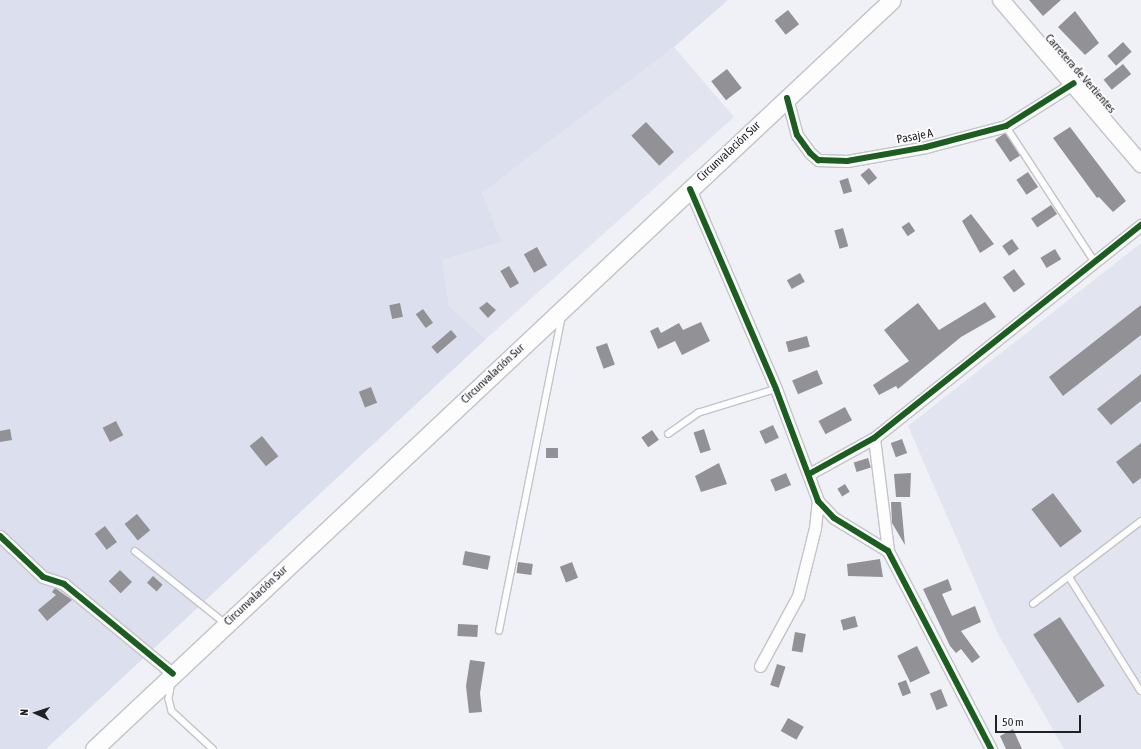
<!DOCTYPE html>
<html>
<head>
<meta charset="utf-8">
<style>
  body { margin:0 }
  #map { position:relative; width:1141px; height:749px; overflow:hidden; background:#f0f1f6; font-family:"Asap Condensed",sans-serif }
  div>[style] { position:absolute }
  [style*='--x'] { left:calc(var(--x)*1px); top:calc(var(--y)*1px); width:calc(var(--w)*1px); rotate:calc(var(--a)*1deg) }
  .built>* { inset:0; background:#e2e5ef }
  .green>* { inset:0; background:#dcdfed }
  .building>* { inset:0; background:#929296; transform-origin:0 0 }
  .roads { filter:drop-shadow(1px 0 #c3c4c8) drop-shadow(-1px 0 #c3c4c8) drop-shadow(0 1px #c3c4c8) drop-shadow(0 -1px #c3c4c8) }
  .lane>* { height:5.5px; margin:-2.75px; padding:0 2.75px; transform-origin:2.75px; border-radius:2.75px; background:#fdfdfe }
  .street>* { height:11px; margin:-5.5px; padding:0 5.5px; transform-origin:5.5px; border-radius:5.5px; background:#fdfdfe }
  .secondary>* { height:16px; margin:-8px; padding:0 8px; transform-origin:8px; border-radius:8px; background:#fdfdfe }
  .primary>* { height:17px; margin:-8.5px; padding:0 8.5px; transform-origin:8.5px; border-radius:8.5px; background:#fdfdfe }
  .cycleway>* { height:6px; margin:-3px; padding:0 3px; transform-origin:3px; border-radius:3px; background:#1b5e20 }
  span { translate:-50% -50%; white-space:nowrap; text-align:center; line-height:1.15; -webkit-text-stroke:4px #fdfdff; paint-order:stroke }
  .street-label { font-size:12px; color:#202124 }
  .north { position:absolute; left:16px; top:693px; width:40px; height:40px; -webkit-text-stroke:3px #fdfdff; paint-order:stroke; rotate:273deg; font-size:11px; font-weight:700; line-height:16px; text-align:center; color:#202124 }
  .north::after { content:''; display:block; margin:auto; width:14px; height:18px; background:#202124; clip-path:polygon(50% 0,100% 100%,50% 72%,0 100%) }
  .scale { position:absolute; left:995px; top:715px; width:86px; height:18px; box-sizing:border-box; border:2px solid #202124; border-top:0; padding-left:5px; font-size:12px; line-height:14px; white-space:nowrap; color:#202124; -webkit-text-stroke:3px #fdfdff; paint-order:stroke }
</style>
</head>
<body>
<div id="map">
  <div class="built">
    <i style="clip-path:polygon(674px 47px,734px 117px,486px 339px,449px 306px,442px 260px,502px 242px,482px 193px)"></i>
    <i style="clip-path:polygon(1141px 243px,1141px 749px,1064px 749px,998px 634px,908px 426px)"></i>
  </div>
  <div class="green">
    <i style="clip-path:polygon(0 0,728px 0,674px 47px,482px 193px,502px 242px,442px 260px,449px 306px,486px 339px,46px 749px,0 749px)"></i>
  </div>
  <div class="building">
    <i style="clip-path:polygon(1029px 0,1061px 0,1043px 16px)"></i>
    <i style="left:788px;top:10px;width:18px;height:17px;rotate:52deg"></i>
    <i style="clip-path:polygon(1075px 11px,1099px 43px,1085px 55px,1058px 27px)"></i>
    <i style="left:1123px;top:42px;width:13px;height:21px;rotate:48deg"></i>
    <i style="left:1123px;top:64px;width:13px;height:25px;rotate:51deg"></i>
    <i style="left:727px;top:69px;width:24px;height:20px;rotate:52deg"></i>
    <i style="left:646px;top:122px;width:41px;height:20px;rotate:47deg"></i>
    <i style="clip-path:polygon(1070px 127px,1126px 201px,1113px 212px,1099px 197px,1097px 198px,1053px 138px)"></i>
    <i style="left:1005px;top:133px;width:27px;height:12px;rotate:56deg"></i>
    <i style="left:869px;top:168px;width:13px;height:11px;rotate:51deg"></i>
    <i style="left:1028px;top:172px;width:18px;height:14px;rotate:56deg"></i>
    <i style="left:848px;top:178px;width:14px;height:9px;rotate:73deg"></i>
    <i style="left:1051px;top:205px;width:11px;height:24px;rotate:56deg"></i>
    <i style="clip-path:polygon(971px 214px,994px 244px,980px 253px,962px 221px)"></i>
    <i style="left:909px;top:222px;width:11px;height:9px;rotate:56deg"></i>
    <i style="left:843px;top:228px;width:19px;height:9px;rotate:74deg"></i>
    <i style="left:1012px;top:239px;width:12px;height:12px;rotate:55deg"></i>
    <i style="left:537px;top:247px;width:21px;height:15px;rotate:61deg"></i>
    <i style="left:1055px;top:249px;width:12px;height:17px;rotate:59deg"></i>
    <i style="left:509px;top:266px;width:20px;height:10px;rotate:60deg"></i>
    <i style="left:1014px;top:269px;width:19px;height:14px;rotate:54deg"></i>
    <i style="left:800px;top:273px;width:10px;height:15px;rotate:61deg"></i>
    <i style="clip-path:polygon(487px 302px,496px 310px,488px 318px,479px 308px)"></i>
    <i style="clip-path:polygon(985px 302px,996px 317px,961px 337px,898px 389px,896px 386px,879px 395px,873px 385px,909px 361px,884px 330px,918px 303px,939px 330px)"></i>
    <i style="left:400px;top:303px;width:14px;height:11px;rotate:78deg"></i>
    <i style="clip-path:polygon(1141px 305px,1141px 335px,1063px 396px,1049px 377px)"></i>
    <i style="left:423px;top:309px;width:17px;height:9px;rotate:54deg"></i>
    <i style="clip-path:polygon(701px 322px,710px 341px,682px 355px,675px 341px,658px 349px,650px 331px,658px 327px,661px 333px,679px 323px,683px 330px)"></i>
    <i style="left:451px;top:330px;width:9px;height:26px;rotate:49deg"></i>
    <i style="left:807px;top:336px;width:11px;height:22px;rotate:75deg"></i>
    <i style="left:607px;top:343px;width:23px;height:12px;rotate:70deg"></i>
    <i style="left:817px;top:370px;width:15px;height:27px;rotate:67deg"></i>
    <i style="clip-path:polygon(1141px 374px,1141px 401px,1111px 425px,1097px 409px)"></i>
    <i style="left:371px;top:387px;width:17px;height:13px;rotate:69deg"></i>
    <i style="left:845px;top:407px;width:15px;height:30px;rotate:62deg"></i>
    <i style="left:116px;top:421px;width:16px;height:15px;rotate:63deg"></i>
    <i style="left:773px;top:425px;width:14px;height:15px;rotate:65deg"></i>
    <i style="clip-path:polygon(10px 429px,12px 440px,0 442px,0 431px)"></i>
    <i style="left:704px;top:429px;width:22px;height:11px;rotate:72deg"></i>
    <i style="left:652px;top:430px;width:12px;height:13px;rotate:55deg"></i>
    <i style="left:262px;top:436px;width:26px;height:16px;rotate:51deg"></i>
    <i style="left:902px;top:439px;width:15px;height:12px;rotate:70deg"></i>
    <i style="clip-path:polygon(1141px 443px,1141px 478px,1133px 484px,1116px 462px)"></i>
    <i style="left:546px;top:448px;width:12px;height:10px"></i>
    <i style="left:868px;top:458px;width:10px;height:15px;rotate:73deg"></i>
    <i style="clip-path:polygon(719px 463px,727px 484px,701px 492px,695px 476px)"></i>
    <i style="left:786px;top:473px;width:13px;height:17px;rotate:67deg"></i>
    <i style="clip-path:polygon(911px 473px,910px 497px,896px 497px,894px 474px)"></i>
    <i style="left:845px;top:484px;width:9px;height:9px;rotate:58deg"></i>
    <i style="left:1053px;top:493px;width:48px;height:27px;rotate:53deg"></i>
    <i style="clip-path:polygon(891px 502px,901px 502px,905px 545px,892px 523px)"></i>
    <i style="left:137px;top:514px;width:21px;height:16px;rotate:51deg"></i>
    <i style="left:105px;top:526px;width:20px;height:13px;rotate:53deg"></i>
    <i style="left:465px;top:551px;width:26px;height:14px;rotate:11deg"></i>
    <i style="clip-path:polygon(880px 559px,883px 577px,848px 576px,847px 564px)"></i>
    <i style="left:518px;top:562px;width:15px;height:11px;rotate:8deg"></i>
    <i style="left:572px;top:562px;width:17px;height:13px;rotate:69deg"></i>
    <i style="left:120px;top:570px;width:17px;height:16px;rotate:45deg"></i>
    <i style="left:153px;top:576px;width:13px;height:9px;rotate:42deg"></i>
    <i style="clip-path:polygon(948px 579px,952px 590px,942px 594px,952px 616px,975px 606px,981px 622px,961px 631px,980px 657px,972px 663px,961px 649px,956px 653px,950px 646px,923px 589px)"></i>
    <i style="clip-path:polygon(55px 588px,72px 600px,47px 621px,38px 610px,56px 595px,52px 592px)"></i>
    <i style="left:855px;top:616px;width:11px;height:15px;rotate:75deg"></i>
    <i style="left:1060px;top:617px;width:82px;height:32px;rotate:57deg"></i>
    <i style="left:458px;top:624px;width:20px;height:12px;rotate:3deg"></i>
    <i style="left:795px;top:632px;width:11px;height:19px;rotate:10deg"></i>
    <i style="left:917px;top:646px;width:30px;height:22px;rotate:64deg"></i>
    <i style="clip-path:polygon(470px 660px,485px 662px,480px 693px,482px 712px,469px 713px,466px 686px)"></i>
    <i style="left:777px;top:664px;width:9px;height:22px;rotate:18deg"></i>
    <i style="left:906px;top:680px;width:14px;height:9px;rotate:69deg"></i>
    <i style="left:941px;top:689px;width:18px;height:12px;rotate:68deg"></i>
    <i style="left:788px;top:718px;width:18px;height:15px;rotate:29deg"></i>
    <i style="clip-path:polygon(1013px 729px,1022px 749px,1006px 749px,1000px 736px)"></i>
  </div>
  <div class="roads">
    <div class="lane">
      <i style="--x:1006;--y:126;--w:163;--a:56.8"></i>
      <i style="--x:668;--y:434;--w:37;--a:-35"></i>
      <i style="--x:698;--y:413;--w:82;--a:-17.1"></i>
      <i style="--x:135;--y:551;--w:115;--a:38.7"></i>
      <i style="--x:1070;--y:578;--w:133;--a:57.9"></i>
      <i style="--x:1033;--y:604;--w:136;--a:-37.5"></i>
      <i style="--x:499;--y:631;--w:321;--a:-78.7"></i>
      <i style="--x:172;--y:682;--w:17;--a:100"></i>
      <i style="--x:169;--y:699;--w:12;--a:76"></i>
      <i style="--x:172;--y:711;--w:56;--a:42.8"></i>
    </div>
    <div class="street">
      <i style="--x:787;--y:98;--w:38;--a:75"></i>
      <i style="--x:797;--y:135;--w:22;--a:54"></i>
      <i style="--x:810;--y:153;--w:11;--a:41"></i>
      <i style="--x:818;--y:160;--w:29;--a:2"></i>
      <i style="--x:847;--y:161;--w:80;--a:-10"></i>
      <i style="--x:926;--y:147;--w:83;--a:-14.7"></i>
      <i style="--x:1006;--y:126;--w:80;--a:-32.3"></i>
      <i style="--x:690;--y:189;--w:218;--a:66.7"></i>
      <i style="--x:776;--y:389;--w:120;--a:69.4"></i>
      <i style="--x:818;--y:501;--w:23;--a:47"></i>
      <i style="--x:834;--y:518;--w:63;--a:31.4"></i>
      <i style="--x:888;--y:551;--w:223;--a:62.5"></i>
      <i style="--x:874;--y:438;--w:114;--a:82.9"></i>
      <i style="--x:809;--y:474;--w:74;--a:-29"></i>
      <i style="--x:874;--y:438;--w:342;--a:-38.6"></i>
      <i style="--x:0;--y:536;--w:59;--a:43.6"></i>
      <i style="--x:43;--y:577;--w:22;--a:18"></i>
      <i style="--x:64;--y:584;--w:141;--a:39.5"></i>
      <i style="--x:760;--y:666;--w:80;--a:-61.5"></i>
      <i style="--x:798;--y:596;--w:70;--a:-76"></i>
      <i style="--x:815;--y:528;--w:27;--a:-84"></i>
    </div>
    <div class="secondary">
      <i style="--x:1001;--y:0;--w:216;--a:49.5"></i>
    </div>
    <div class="primary">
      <i style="--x:94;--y:749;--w:1094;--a:-43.19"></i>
    </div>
  </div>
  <div class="cycleway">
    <i style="--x:787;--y:98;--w:38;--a:75"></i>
    <i style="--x:797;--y:135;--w:22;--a:54"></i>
    <i style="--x:810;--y:153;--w:11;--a:41"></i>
    <i style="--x:818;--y:160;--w:29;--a:2"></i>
    <i style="--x:847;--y:161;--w:80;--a:-10"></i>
    <i style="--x:926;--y:147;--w:83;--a:-14.7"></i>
    <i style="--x:1006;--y:126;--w:80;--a:-32.3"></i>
    <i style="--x:690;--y:189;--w:218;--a:66.7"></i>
    <i style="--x:776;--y:389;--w:120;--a:69.4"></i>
    <i style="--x:818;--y:501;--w:23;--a:47"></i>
    <i style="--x:834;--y:518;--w:63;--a:31.4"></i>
    <i style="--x:888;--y:551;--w:223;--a:62.5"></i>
    <i style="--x:809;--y:474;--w:74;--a:-29"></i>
    <i style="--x:874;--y:438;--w:342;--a:-38.6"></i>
    <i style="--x:0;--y:536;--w:59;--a:43.6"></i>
    <i style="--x:43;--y:577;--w:22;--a:18"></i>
    <i style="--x:64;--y:584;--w:141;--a:39.5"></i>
  </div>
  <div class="street-label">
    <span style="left:1080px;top:74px;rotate:49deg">Carretera de Vertientes</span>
    <span style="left:915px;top:137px;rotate:-11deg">Pasaje A</span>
    <span style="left:729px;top:152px;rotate:-43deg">Circunvalación Sur</span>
    <span style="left:493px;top:374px;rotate:-43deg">Circunvalación Sur</span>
    <span style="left:256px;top:596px;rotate:-43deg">Circunvalación Sur</span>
  </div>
  <div class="north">N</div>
  <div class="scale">50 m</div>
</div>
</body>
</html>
